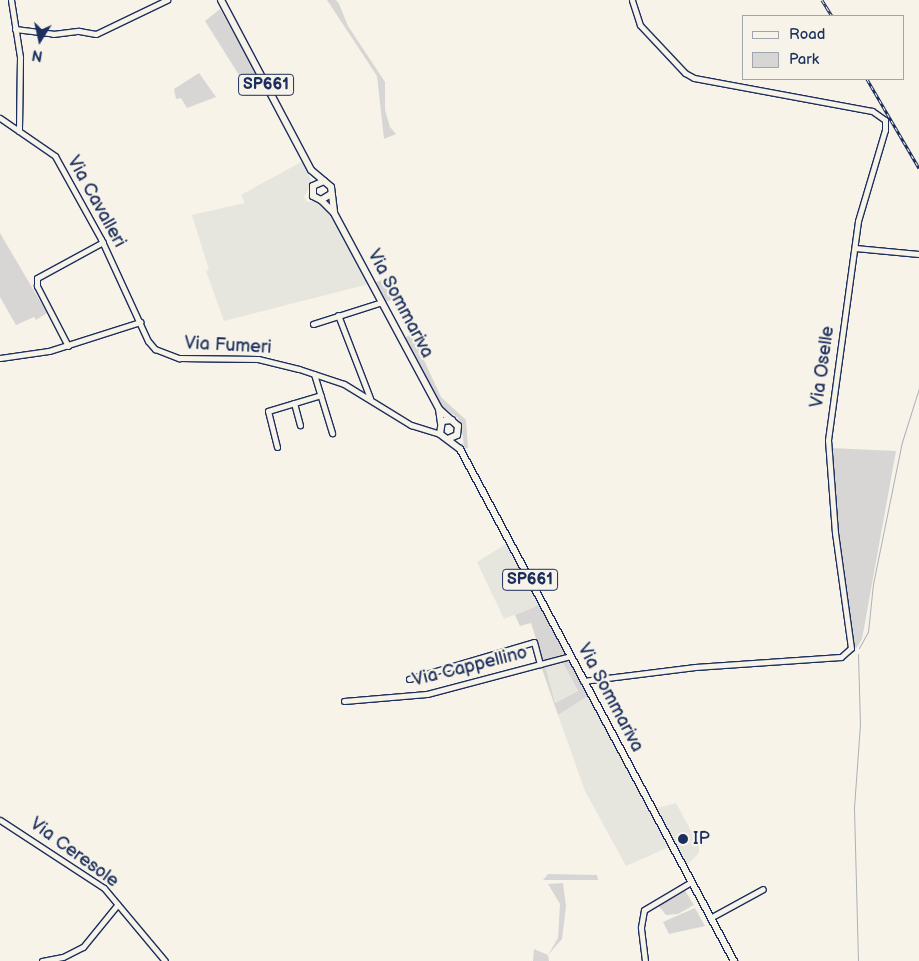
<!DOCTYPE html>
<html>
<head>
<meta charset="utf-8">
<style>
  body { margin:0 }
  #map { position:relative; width:919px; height:961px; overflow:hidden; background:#f7f3e8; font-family:"Balsamiq Sans",sans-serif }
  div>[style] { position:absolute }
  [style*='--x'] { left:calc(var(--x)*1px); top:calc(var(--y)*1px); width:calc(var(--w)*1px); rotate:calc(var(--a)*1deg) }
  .built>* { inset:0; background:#e6e5de }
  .green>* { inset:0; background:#d7d6d4 }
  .stream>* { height:1px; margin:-0.5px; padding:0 0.5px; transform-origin:0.5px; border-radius:0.5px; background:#acb0b9 }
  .roads { filter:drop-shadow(1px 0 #1b2f5e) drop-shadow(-1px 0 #1b2f5e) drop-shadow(0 1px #1b2f5e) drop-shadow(0 -1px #1b2f5e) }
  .minor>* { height:5px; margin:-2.5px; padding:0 2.5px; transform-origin:2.5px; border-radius:2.5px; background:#f7f3e8 }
  .major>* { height:6px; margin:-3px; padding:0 3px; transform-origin:3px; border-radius:3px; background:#f7f3e8 }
  .rail>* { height:3px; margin-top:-1.5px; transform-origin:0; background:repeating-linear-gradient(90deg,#f7f3e8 0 4px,#1b2f5e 0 8px); box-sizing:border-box; border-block:1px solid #1b2f5e }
  .dots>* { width:14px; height:14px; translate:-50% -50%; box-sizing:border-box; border:2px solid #f7f3e8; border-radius:50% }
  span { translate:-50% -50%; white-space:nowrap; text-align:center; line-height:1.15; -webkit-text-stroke:4.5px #f7f3e8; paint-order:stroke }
  .shield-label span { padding:1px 4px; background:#f7f3e8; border:1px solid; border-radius:4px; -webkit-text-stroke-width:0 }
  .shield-label { font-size:16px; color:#1b2f5e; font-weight:700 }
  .street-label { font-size:18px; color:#1b2f5e }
  .poi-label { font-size:18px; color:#1b2f5e }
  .left { translate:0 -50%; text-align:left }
  .legend { position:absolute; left:742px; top:15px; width:162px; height:65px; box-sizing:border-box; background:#f7f3e8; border:1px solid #9fa5b1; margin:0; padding:6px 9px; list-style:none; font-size:15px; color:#1b2f5e }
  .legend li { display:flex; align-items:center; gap:10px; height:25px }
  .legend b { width:25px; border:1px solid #9fa5b1 }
  .north { position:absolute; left:15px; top:15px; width:50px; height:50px; -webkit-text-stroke:4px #f7f3e8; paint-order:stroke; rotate:190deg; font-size:14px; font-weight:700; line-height:20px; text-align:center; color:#1b2f5e }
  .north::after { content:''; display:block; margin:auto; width:18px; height:22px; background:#1b2f5e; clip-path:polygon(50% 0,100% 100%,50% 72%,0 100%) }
</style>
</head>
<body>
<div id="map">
  <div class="built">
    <i style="clip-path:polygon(303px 161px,312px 183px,304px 197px,307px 202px,315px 201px,327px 209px,369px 284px,224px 321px,206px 271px,209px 270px,192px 215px,245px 203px,241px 195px)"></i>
    <i style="clip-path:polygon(506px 544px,539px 605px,504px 619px,477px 562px)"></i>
    <i style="clip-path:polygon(562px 661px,578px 691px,555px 703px,545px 665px)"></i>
    <i style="clip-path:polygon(588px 696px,669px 847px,626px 866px,585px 791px,558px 715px)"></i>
    <i style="clip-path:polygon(676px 803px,699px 846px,699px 853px,687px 865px,657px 808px)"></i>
  </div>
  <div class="green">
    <i style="clip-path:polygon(327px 0,336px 0,339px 4px,348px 26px,385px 82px,385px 110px,390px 127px,396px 134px,384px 139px,377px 76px)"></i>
    <i style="clip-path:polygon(220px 9px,257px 75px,244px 83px,205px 21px)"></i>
    <i style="clip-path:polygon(199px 73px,216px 97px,187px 108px,181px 98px,176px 99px,174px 89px)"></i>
    <i style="clip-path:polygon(0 233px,47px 313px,36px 320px,34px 317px,16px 325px,0 297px)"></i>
    <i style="clip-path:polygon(390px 276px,398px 298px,385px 302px,375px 283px)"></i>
    <i style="clip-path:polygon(412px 334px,441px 397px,466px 420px,468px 448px,464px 449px,462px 427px,458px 418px,439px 404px,404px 338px)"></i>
    <i style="clip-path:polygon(830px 448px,896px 451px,862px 639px,856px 649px,851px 634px,837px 533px)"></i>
    <i style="clip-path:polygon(539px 605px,566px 654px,543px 661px,531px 623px,520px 626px,515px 615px)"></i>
    <i style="clip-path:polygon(568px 659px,588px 696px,558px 715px,541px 666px,545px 665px,555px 703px,578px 691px,562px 661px)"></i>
    <i style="clip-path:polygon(548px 874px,597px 875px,598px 880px,543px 880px)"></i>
    <i style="clip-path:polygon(563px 883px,566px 906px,562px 939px,548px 955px,549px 961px,533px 961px,534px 949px,548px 955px,558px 938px,560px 904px,548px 884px)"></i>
    <i style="clip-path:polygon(684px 889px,694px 905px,678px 914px,666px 915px,658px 905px)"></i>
    <i style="clip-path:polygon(695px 908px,705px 926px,669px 934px,663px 922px)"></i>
  </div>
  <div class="stream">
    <i style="--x:859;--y:648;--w:18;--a:-61"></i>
    <i style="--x:868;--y:632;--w:48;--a:-84.1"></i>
    <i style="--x:873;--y:584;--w:145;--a:-78.5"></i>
    <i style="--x:902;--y:442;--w:57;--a:-72.5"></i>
    <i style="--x:858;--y:654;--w:70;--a:88.4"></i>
    <i style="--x:860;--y:724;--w:84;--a:94.1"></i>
    <i style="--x:854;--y:808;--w:153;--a:88.5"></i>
  </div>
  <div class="roads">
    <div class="minor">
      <i style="--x:11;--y:0;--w:58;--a:81"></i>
      <i style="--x:20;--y:57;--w:74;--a:90.8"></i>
      <i style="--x:15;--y:29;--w:38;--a:7"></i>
      <i style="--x:53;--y:34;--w:26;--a:-7"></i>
      <i style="--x:79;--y:31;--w:17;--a:10"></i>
      <i style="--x:96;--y:34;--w:79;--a:-25.6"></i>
      <i style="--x:0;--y:118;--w:67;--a:34.6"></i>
      <i style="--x:55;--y:156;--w:95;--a:61"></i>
      <i style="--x:101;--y:239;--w:112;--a:65.3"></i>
      <i style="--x:148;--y:341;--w:11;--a:49"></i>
      <i style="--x:155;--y:349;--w:26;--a:21"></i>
      <i style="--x:179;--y:358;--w:79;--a:0.7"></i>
      <i style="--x:258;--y:359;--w:42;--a:13.7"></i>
      <i style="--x:299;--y:369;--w:47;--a:18.4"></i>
      <i style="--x:344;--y:384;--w:79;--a:31.5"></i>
      <i style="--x:411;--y:425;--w:30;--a:17"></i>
      <i style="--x:855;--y:248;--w:64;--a:5.4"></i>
      <i style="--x:338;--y:315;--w:89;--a:68.9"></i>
      <i style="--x:313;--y:324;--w:72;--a:-17.7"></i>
      <i style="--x:68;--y:346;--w:68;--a:-117.3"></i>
      <i style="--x:37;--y:286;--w:8;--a:-90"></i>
      <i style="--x:37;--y:278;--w:75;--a:-28.6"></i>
      <i style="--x:0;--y:358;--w:49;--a:-8.1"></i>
      <i style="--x:49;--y:351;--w:96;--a:-17.7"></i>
      <i style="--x:314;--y:374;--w:62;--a:73"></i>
      <i style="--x:294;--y:403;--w:23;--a:75"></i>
      <i style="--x:277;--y:447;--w:37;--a:-104"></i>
      <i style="--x:268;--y:411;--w:55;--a:-16.8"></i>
      <i style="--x:409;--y:679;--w:130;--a:-16.5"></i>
      <i style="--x:534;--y:642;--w:23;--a:75"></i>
      <i style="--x:583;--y:681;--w:113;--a:-7.1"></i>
      <i style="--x:695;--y:667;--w:146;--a:-3.9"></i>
      <i style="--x:841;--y:657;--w:13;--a:-42"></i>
      <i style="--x:851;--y:648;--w:116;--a:-97.9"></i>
      <i style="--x:835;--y:533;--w:93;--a:-94.3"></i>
      <i style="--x:828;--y:440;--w:221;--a:-82.2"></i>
      <i style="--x:858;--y:221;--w:95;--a:-73.5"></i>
      <i style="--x:885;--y:130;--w:10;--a:-90"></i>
      <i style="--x:885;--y:120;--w:16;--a:-145"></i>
      <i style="--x:872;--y:111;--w:181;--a:-169.5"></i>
      <i style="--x:694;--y:78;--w:10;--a:-151"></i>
      <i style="--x:685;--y:73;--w:66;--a:-133.2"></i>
      <i style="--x:640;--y:25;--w:26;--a:-108"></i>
      <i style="--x:344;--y:701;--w:83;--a:-4.8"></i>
      <i style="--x:427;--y:694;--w:149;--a:-14.8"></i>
      <i style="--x:0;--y:820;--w:124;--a:33.2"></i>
      <i style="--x:104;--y:888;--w:95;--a:50.1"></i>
      <i style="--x:710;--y:918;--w:60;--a:-28.7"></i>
      <i style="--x:42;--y:961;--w:21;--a:-11"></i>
      <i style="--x:63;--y:957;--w:22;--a:-27"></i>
      <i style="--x:83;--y:947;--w:55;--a:-50.9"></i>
      <i style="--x:645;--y:961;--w:34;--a:-97"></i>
      <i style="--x:641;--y:927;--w:17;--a:-80"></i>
      <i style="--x:644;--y:910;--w:55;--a:-30.8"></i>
    </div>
    <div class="major">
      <i style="--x:221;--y:0;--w:192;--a:62.1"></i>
      <i style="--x:311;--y:170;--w:26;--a:40"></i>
      <i style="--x:331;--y:187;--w:25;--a:83"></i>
      <i style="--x:324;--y:181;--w:12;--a:156"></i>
      <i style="--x:313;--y:186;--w:10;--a:90"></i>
      <i style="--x:313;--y:196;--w:9;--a:27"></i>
      <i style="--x:321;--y:200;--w:12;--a:-31"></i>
      <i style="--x:321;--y:200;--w:18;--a:45"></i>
      <i style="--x:334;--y:213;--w:222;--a:61.8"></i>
      <i style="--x:439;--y:409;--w:14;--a:82"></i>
      <i style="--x:439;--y:409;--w:25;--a:42"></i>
      <i style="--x:458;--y:426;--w:9;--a:96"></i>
      <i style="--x:457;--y:435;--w:10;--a:156"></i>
      <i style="--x:452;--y:420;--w:10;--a:174"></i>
      <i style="--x:442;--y:421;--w:13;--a:99"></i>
      <i style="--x:440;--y:434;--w:25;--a:37"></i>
      <i style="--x:460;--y:449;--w:581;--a:61.85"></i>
    </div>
  </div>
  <div class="rail">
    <i style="--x:822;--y:0;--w:19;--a:58"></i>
    <i style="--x:867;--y:79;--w:103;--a:59.7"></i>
  </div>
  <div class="dots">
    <i style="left:683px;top:839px;background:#1b2f5e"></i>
  </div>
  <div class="shield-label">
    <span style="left:266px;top:85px">SP661</span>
    <span style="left:530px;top:580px">SP661</span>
  </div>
  <div class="street-label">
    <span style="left:96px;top:202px;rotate:61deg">Via Cavalleri</span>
    <span style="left:400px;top:304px;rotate:62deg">Via Sommariva</span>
    <span style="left:228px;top:346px;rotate:3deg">Via Fumeri</span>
    <span style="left:823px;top:367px;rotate:-82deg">Via Oselle</span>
    <span style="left:470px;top:667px;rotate:-14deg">Via Cappellino</span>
    <span style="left:610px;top:698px;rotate:62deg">Via Sommariva</span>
    <span style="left:74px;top:853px;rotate:36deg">Via Ceresole</span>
  </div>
  <div class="poi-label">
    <span class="left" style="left:693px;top:839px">IP</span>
  </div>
  <ul class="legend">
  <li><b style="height:6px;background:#f7f3e8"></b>Road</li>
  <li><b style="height:14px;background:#d7d6d4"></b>Park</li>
  </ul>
  <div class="north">N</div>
</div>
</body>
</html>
